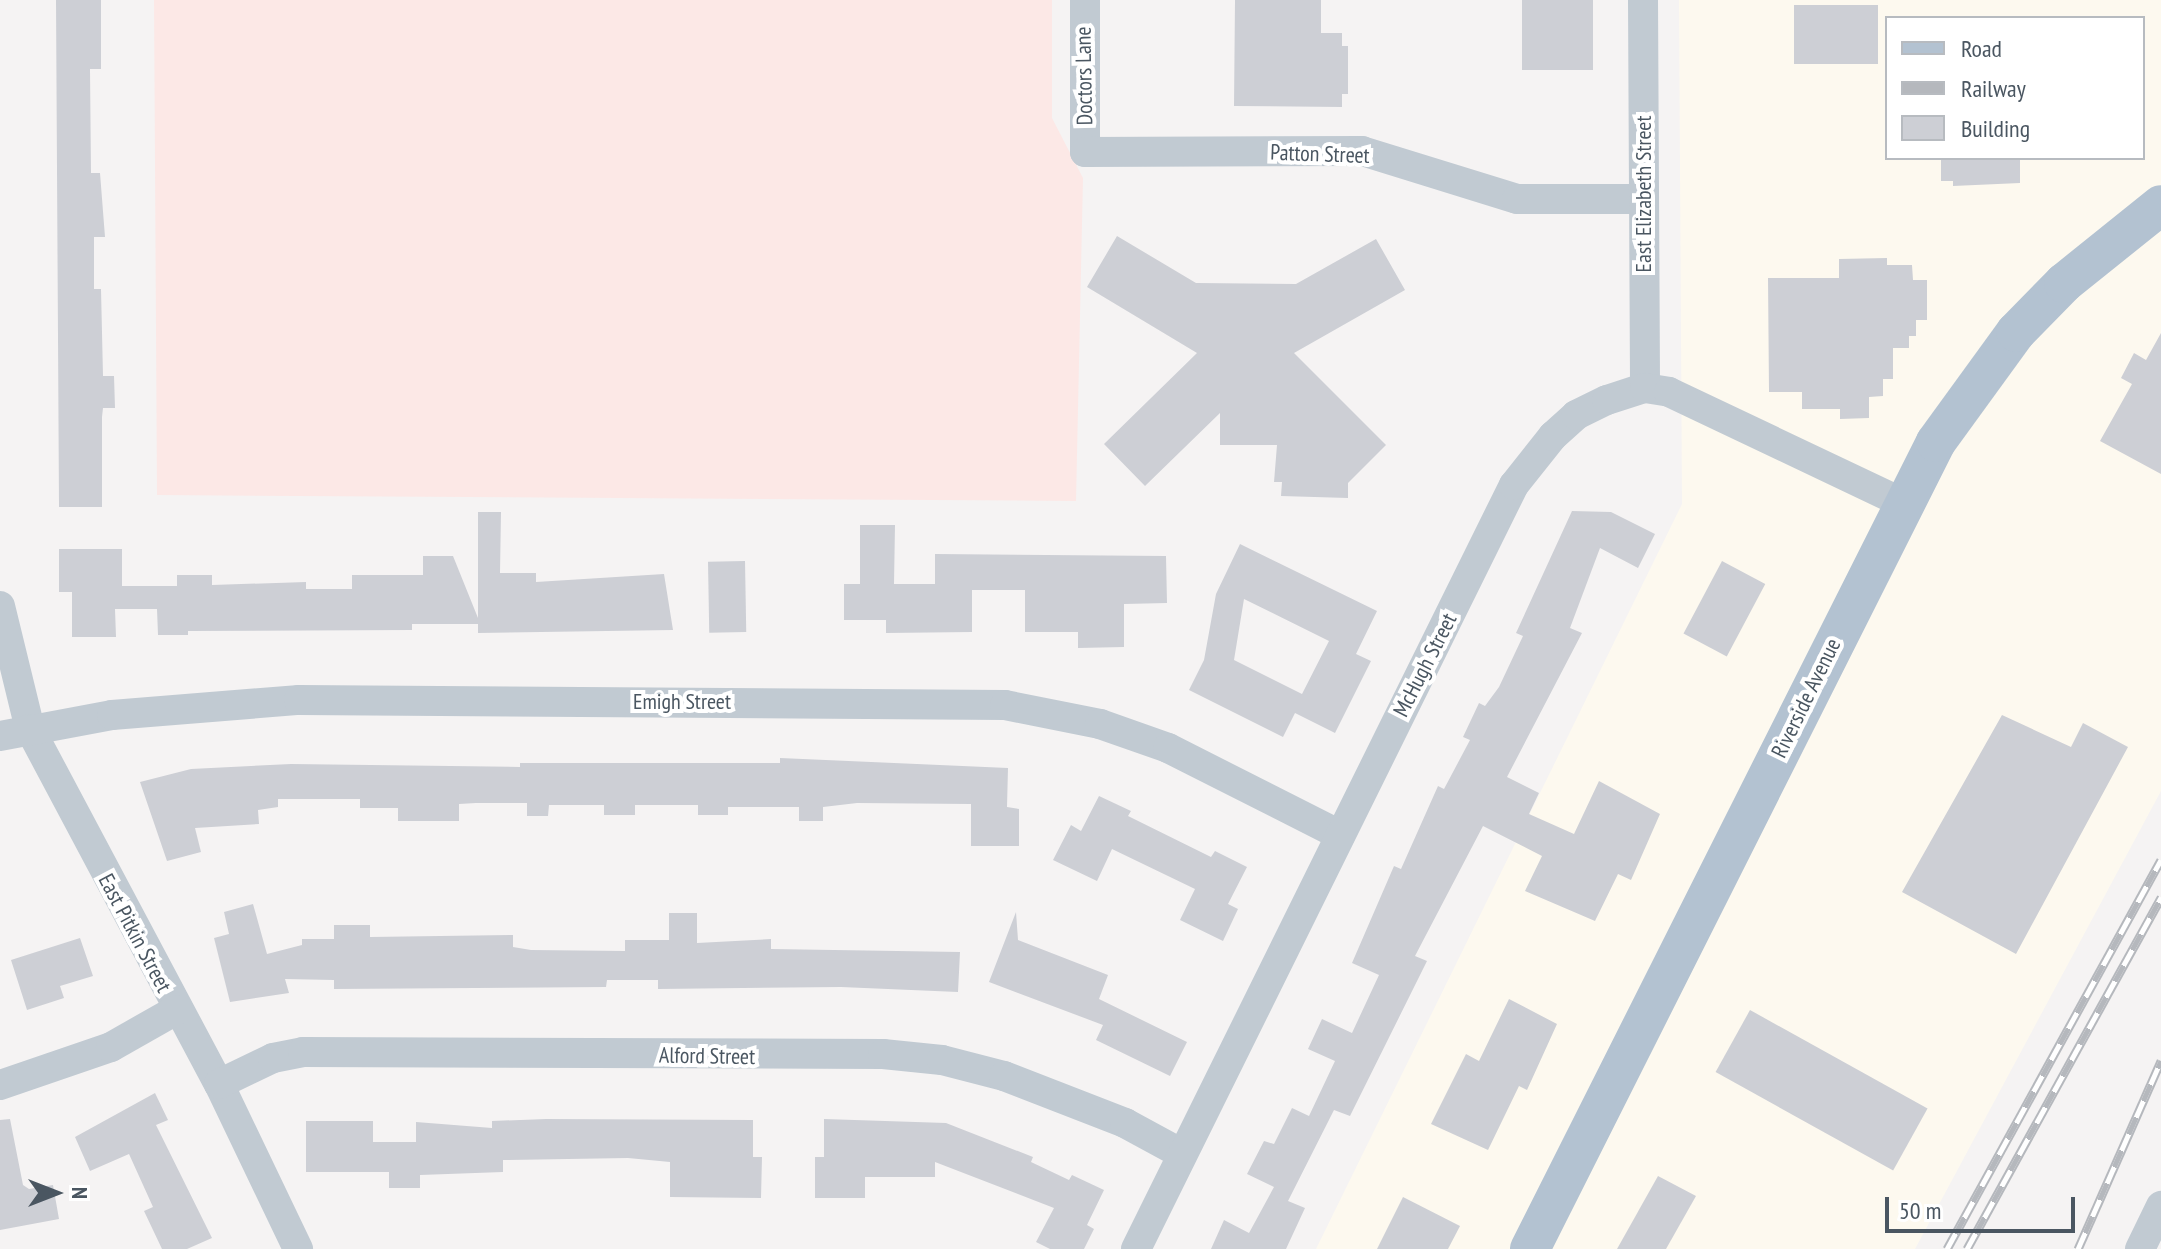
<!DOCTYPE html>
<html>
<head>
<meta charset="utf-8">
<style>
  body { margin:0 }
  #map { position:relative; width:2161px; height:1249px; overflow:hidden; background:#f5f3f3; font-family:"PT Sans Narrow",sans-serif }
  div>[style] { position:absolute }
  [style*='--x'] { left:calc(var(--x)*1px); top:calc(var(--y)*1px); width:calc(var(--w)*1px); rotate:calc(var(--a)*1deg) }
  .commercial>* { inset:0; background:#fdf9ef }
  .medical>* { inset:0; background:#fce8e6 }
  .building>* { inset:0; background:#cdcfd5; transform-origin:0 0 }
  .minor>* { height:30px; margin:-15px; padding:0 15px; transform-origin:15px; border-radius:15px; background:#c1cad2 }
  .major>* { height:40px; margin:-20px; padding:0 20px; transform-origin:20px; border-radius:20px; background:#b3c2d1 }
  .rail>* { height:9px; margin-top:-4.5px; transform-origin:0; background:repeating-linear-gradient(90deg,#fff 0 18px,#b5b8bd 0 36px); box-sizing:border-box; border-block:2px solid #b5b8bd }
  span { translate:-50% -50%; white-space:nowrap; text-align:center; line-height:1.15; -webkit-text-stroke:8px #fff; paint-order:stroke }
  .street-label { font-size:22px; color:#4a5661 }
  .legend { position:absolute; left:1885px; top:16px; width:260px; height:144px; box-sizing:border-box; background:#fff; border:2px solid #b7bbc0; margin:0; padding:10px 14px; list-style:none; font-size:24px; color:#4a5661 }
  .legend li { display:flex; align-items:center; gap:16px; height:40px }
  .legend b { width:40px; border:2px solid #b7bbc0 }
  .north { position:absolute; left:16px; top:1153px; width:80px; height:80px; -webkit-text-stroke:6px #fff; paint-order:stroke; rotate:90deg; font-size:22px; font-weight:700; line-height:32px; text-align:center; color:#4a5661 }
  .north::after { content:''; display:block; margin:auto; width:28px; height:36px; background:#4a5661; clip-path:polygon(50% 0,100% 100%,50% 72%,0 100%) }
  .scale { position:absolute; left:1885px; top:1197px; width:190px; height:36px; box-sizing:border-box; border:4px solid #4a5661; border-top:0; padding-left:10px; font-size:24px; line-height:28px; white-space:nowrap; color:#4a5661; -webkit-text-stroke:6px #fff; paint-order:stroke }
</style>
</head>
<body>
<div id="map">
  <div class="commercial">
    <i style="clip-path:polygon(evenodd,1679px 0,2161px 0,2161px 791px,1915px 1249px,1316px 1249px,1682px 504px,1679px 0,1887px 18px,2143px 18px,2143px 158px,1887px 158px,1887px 18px)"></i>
  </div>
  <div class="medical">
    <i style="clip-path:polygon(154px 0,1052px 0,1052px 118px,1083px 178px,1076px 501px,157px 495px)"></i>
  </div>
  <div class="building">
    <i style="clip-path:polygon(56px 0,101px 0,101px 69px,90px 69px,91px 173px,100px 173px,105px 237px,94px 237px,94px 289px,101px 289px,103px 376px,114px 376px,115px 408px,103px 408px,102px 417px,102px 507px,59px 507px)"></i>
    <i style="clip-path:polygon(1235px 0,1321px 0,1321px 33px,1342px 33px,1342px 46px,1348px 46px,1348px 94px,1342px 94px,1342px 107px,1234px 106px)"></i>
    <i style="left:1522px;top:0;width:71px;height:70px"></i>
    <i style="left:1794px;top:5px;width:84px;height:59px"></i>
    <i style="clip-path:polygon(1941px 158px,2020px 158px,2020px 183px,1953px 186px,1953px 181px,1941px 181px)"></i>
    <i style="clip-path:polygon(1117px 236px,1196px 283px,1296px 284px,1376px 239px,1405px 290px,1294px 353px,1386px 445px,1348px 483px,1348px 498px,1281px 496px,1282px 482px,1274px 482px,1277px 445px,1220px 445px,1220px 413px,1145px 486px,1104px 444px,1197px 353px,1087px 287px)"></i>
    <i style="clip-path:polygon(1887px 258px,1887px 265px,1912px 265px,1913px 280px,1927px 280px,1927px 320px,1916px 320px,1916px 336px,1909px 336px,1909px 348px,1893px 348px,1893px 379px,1883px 379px,1883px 396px,1869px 397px,1869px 418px,1840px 419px,1840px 409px,1802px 409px,1802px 392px,1769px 392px,1768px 278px,1839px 278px,1839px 259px)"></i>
    <i style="clip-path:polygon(2161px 333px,2161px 474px,2100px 441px,2132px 384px,2121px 378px,2134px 353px,2146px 360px)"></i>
    <i style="clip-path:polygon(1572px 511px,1611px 512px,1655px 534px,1638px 568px,1600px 548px,1570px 628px,1582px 633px,1507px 777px,1539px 793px,1529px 814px,1574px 834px,1599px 781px,1660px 814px,1631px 880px,1618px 874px,1595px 921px,1525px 891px,1542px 856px,1483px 826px,1415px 956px,1427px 961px,1350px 1116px,1334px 1110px,1288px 1201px,1305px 1208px,1286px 1249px,1211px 1249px,1224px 1220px,1249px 1233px,1274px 1187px,1247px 1174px,1264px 1141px,1274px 1144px,1292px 1108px,1309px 1116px,1335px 1061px,1308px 1049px,1322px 1019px,1352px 1033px,1379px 975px,1352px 963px,1394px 866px,1401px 869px,1438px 786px,1444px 789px,1470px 740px,1463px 737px,1479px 703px,1485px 706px,1499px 687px,1523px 636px,1516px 633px)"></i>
    <i style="clip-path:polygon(478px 512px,501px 512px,500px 573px,536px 573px,536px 582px,664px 574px,673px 630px,478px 633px,478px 624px,412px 624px,412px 630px,188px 631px,188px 635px,158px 635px,157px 609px,115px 609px,116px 637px,72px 637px,72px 592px,59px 592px,59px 549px,122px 549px,122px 586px,177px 586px,177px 575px,212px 575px,212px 585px,306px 582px,306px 589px,352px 589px,352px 575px,423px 575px,423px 556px,453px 556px,478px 618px)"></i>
    <i style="clip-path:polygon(860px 525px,895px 525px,894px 584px,935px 584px,935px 554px,1166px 556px,1167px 603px,1124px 604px,1124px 647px,1078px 648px,1078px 632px,1025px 632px,1025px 590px,972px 590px,972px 632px,886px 633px,886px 620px,844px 620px,844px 584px,860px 584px)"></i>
    <i style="clip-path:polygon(evenodd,1240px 544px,1377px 611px,1356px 654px,1371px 661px,1335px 733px,1295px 713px,1283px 737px,1189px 690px,1204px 660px,1216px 594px,1240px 544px,1244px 599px,1329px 641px,1302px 694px,1234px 660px,1244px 599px)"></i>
    <i style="left:745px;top:561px;width:71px;height:37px;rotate:89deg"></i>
    <i style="left:1722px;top:561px;width:49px;height:82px;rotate:28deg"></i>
    <i style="clip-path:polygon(2002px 715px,2071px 747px,2083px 723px,2128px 747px,2016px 954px,1902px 892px)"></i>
    <i style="clip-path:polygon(780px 758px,1008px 768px,1007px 807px,1019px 809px,1019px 846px,971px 846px,971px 804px,857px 803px,823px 807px,823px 821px,799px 821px,799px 807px,728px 807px,728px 815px,698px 815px,698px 805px,635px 805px,635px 815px,604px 815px,604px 805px,549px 805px,548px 816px,527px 816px,527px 803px,476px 803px,459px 804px,459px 821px,398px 821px,398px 808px,360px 808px,360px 799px,278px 799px,278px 807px,258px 810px,259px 824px,195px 828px,201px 852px,167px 861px,140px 782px,191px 769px,291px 764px,520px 767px,520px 763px,780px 763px)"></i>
    <i style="clip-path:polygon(1099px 796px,1131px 811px,1128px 816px,1211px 857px,1215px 851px,1247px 867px,1228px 904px,1238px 909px,1223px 941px,1180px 920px,1195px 889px,1112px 849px,1097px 881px,1053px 860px,1071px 825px,1081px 831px)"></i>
    <i style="clip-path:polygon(253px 904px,267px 954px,302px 945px,302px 939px,334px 939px,334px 925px,370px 925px,370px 937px,513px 935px,513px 947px,531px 950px,625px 951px,625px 940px,669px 940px,669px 913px,697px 913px,697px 943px,771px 939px,771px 949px,960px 952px,958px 992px,841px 987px,658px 989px,658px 980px,607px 980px,606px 987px,334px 989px,334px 980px,285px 979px,289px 993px,230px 1002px,214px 938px,229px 934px,224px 912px)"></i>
    <i style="clip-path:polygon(1016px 912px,1018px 940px,1108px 975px,1099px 999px,1187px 1042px,1170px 1076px,1096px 1040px,1103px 1025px,989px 982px)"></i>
    <i style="clip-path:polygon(80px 938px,93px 976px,60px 986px,64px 998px,27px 1010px,11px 960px)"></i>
    <i style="clip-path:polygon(1509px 999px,1557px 1024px,1527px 1090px,1519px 1086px,1488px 1150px,1431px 1124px,1466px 1054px,1479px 1061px)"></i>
    <i style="left:1750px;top:1010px;width:203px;height:71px;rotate:29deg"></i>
    <i style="clip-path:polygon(155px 1093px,168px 1120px,156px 1125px,212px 1238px,187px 1249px,162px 1249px,144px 1211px,153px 1207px,129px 1154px,90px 1171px,75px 1137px)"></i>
    <i style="clip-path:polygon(10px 1119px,23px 1185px,29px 1189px,53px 1185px,59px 1219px,0 1230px,0 1120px)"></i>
    <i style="clip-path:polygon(546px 1119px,753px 1120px,753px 1157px,762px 1157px,761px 1198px,670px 1197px,670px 1162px,628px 1158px,503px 1160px,503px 1172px,420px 1175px,420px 1188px,389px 1188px,389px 1172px,306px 1172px,306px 1121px,373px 1121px,373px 1142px,416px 1142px,416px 1122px,492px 1128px,492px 1121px)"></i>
    <i style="clip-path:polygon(824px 1119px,946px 1123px,1033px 1157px,1031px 1162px,1069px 1180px,1072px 1175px,1104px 1190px,1087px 1225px,1094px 1229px,1084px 1249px,1050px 1249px,1036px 1242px,1054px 1208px,935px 1162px,935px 1177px,865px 1177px,865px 1198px,815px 1198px,815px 1157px,824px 1157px)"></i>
    <i style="clip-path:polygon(1658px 1176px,1696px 1196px,1666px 1249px,1617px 1249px)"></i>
    <i style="clip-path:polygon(1403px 1197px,1460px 1226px,1448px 1249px,1377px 1249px)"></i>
  </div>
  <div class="minor">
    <i style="--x:1085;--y:0;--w:152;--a:90"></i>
    <i style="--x:1085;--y:152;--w:277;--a:-0.2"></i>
    <i style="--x:1362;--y:151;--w:162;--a:17.2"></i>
    <i style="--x:1517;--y:199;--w:127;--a:0"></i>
    <i style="--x:1643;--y:0;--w:388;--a:89.7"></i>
    <i style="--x:0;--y:606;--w:127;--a:76.3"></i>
    <i style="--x:30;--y:729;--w:402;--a:62"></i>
    <i style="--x:219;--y:1084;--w:183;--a:64.4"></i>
    <i style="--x:0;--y:736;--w:114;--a:-10.6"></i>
    <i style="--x:112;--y:715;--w:188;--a:-4.6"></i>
    <i style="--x:299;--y:700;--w:706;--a:0.41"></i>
    <i style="--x:1005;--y:705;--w:97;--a:11.3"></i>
    <i style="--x:1100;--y:724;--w:72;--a:19.4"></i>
    <i style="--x:1168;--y:748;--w:193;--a:26.8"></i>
    <i style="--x:219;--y:1084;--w:60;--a:-25.7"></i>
    <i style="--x:273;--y:1058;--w:31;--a:-11"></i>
    <i style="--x:303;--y:1052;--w:580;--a:0.2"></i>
    <i style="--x:883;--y:1054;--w:59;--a:5.8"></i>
    <i style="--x:942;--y:1060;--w:64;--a:14.5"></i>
    <i style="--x:1004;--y:1076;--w:130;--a:21.2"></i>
    <i style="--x:1125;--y:1123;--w:65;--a:28.5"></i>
    <i style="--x:0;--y:1085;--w:117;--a:-18.9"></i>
    <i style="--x:111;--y:1047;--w:75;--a:-29.6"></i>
    <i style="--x:1136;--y:1249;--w:852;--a:-63.68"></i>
    <i style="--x:1514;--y:485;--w:63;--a:-51.5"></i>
    <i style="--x:1553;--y:436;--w:31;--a:-42"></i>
    <i style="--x:1576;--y:415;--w:34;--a:-26"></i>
    <i style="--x:1607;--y:400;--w:40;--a:-18"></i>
    <i style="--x:1645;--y:388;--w:24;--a:9"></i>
    <i style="--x:1669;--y:392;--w:259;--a:25.4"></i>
    <i style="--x:2140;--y:1249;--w:48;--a:-64"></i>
  </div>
  <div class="major">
    <i style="--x:1530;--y:1249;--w:903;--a:-63.29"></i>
    <i style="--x:1936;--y:442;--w:136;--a:-54"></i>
    <i style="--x:2016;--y:332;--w:69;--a:-45.6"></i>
    <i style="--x:2064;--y:283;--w:124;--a:-38.8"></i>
  </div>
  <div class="rail">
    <i style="--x:1947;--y:1249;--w:444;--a:-61.2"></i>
    <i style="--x:1967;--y:1249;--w:402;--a:-61.1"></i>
    <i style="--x:2078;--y:1249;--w:206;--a:-66.2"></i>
  </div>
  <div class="street-label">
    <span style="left:1084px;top:76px;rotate:-91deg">Doctors Lane</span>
    <span style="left:1320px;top:154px;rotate:2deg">Patton Street</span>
    <span style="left:1644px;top:194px;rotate:-90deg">East Elizabeth Street</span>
    <span style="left:1425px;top:665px;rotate:-63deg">McHugh Street</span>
    <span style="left:1806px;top:698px;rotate:-64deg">Riverside Avenue</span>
    <span style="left:682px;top:702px">Emigh Street</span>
    <span style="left:135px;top:933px;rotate:62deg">East Pitkin Street</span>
    <span style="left:707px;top:1056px;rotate:1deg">Alford Street</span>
  </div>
  <ul class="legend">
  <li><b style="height:10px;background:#b3c2d1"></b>Road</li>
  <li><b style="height:10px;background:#b5b8bd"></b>Railway</li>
  <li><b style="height:22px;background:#cdcfd5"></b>Building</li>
  </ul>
  <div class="north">N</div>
  <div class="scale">50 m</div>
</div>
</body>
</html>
